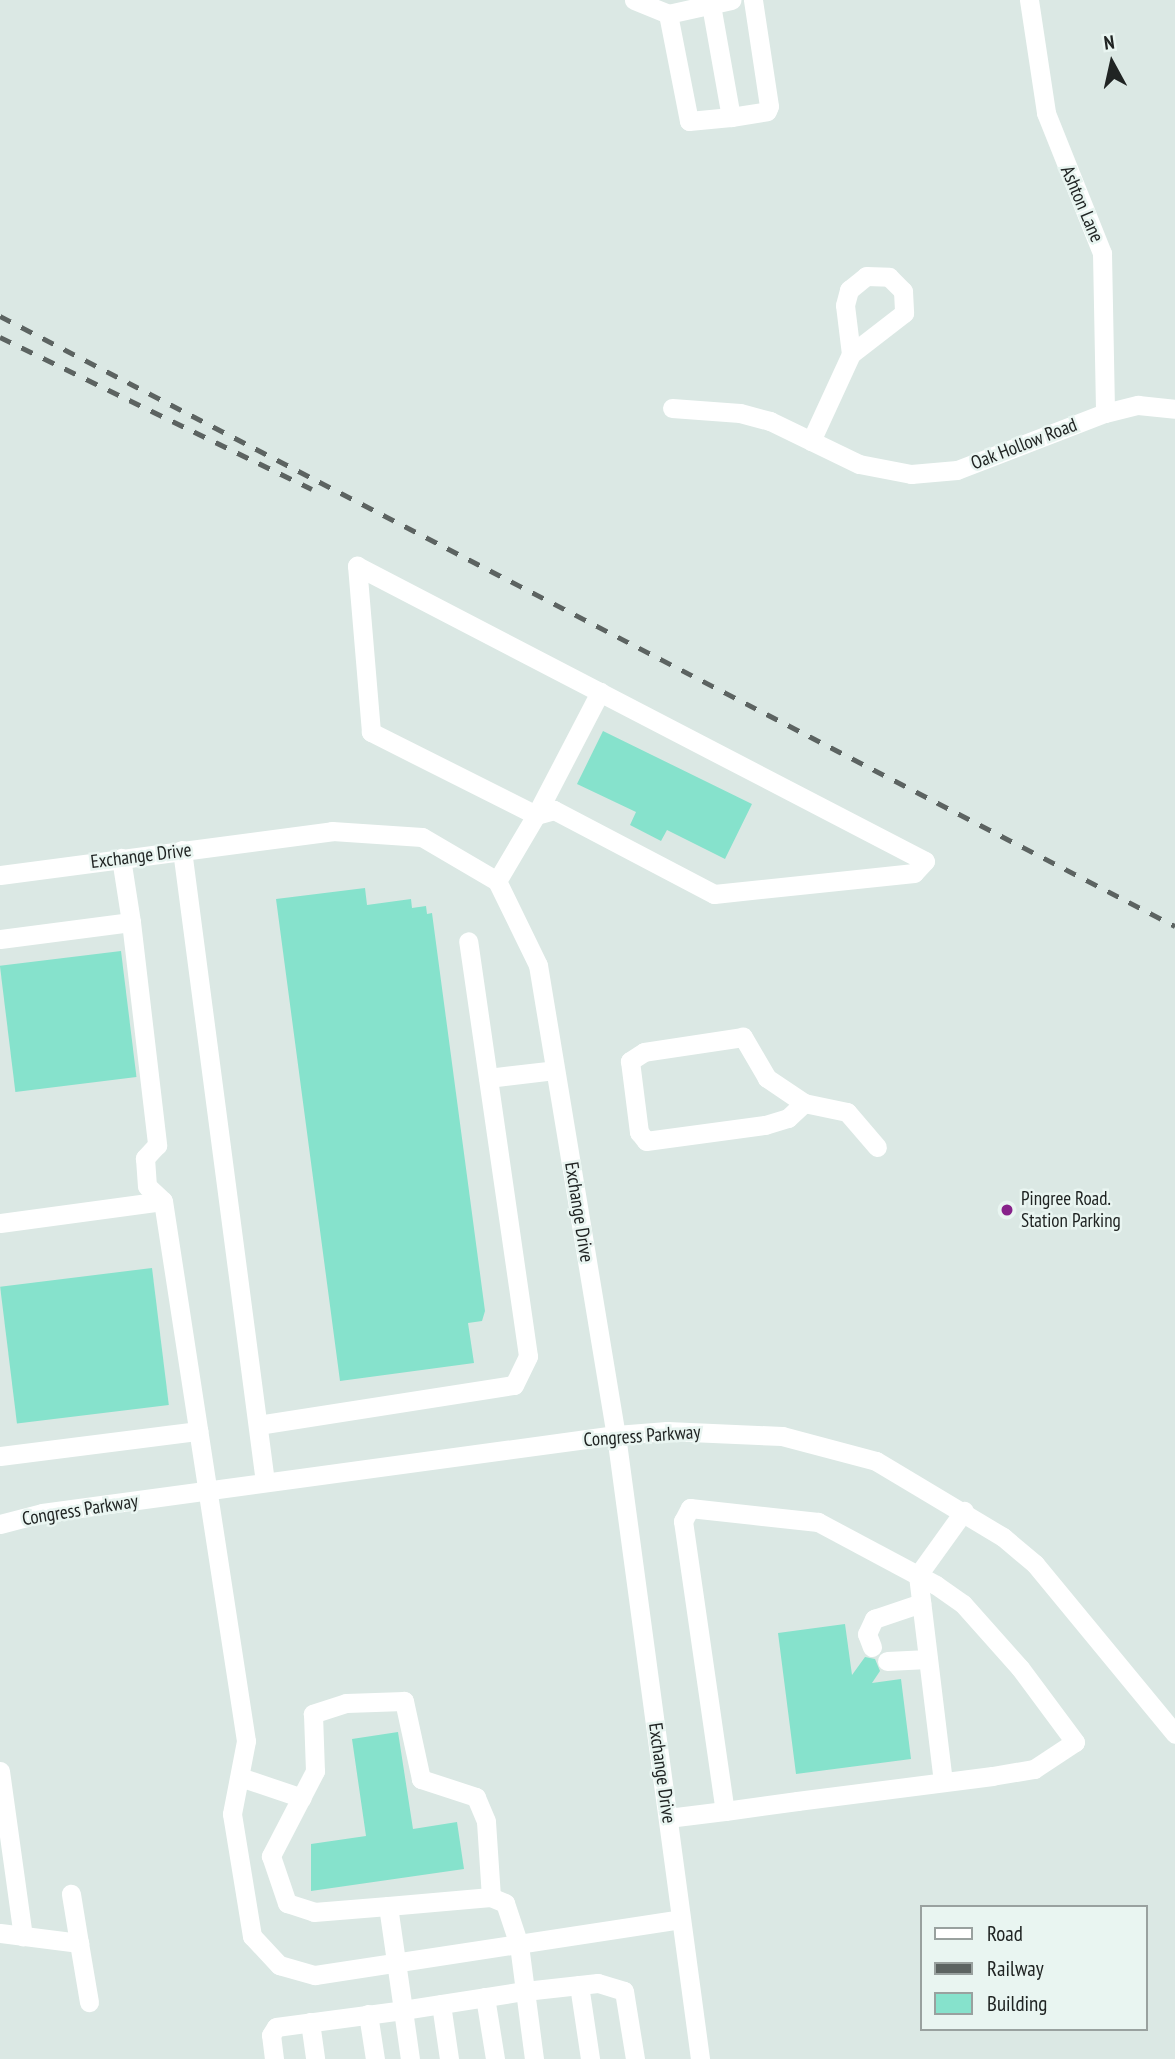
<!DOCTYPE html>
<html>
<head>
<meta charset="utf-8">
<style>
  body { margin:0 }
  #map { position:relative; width:1175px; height:2059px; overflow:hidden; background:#dbe8e4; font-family:"PT Sans Narrow",sans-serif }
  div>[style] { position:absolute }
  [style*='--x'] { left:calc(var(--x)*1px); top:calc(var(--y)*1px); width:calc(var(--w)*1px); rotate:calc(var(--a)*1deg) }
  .building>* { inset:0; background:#86e2cc; transform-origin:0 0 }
  .minor>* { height:19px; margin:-9.5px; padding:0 9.5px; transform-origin:9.5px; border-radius:9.5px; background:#fff }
  .rail>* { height:5px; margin-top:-2.5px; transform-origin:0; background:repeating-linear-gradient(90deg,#5c6361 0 12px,transparent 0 24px) }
  .dots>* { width:19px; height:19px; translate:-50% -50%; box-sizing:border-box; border:4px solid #e9f5f1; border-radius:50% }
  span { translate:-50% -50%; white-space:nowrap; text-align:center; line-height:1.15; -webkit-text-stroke:5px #e9f5f1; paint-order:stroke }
  .street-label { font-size:19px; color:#202423 }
  .poi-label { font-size:19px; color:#202423 }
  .left { translate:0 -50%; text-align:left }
  .legend { position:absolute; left:920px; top:1905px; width:228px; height:126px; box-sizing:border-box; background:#e9f5f1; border:2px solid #99a19f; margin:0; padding:9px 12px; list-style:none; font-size:21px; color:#202423 }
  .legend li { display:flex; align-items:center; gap:14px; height:35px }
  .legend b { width:35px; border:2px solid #99a19f }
  .north { position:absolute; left:1077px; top:28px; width:70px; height:70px; -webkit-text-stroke:5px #e9f5f1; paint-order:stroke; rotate:352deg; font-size:19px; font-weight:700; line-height:28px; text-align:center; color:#202423 }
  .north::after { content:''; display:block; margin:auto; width:24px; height:32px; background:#202423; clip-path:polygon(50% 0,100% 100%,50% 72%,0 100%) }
</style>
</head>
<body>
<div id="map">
  <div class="building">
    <i style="clip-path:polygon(603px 731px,752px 804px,725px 859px,667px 830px,661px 841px,630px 825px,636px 812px,577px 784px)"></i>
    <i style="clip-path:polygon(365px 888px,367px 905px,411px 899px,412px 908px,426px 906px,427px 914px,432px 913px,485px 1311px,482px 1321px,468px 1323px,474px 1363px,340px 1381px,276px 899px)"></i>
    <i style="left:121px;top:951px;width:127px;height:122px;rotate:83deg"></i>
    <i style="left:152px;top:1268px;width:138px;height:153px;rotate:83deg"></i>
    <i style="clip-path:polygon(845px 1624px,852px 1675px,865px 1657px,875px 1659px,880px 1671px,872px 1683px,901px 1679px,911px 1759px,796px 1774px,778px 1633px)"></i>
    <i style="clip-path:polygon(398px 1732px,413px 1829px,457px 1822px,464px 1869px,311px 1891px,311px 1844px,366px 1836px,352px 1739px)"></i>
  </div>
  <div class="minor">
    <i style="--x:634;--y:0;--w:37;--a:22"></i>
    <i style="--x:668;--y:14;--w:65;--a:-12.5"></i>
    <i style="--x:1029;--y:0;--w:114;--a:81.4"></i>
    <i style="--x:1046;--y:113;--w:151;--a:68.2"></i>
    <i style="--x:1102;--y:253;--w:160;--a:88.9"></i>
    <i style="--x:711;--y:5;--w:114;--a:79.9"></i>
    <i style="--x:668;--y:14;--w:109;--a:78.9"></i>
    <i style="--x:689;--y:121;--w:42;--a:-5.4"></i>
    <i style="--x:731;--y:117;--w:36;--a:-9"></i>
    <i style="--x:767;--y:111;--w:5;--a:-68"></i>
    <i style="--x:769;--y:106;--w:107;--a:-98.6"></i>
    <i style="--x:672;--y:408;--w:68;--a:4.2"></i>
    <i style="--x:740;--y:413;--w:31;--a:15"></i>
    <i style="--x:770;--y:421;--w:99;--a:25.8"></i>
    <i style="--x:859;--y:464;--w:53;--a:10.9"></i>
    <i style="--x:911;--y:474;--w:46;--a:-5"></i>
    <i style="--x:957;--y:470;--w:159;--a:-21.1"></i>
    <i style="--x:1105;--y:413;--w:34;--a:-14"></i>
    <i style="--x:1138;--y:405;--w:37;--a:6"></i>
    <i style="--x:811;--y:441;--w:96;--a:-65.3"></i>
    <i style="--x:851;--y:354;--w:49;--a:-97"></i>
    <i style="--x:845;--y:305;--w:16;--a:-75"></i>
    <i style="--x:849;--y:290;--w:22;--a:-39"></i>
    <i style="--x:866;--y:276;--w:23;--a:2"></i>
    <i style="--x:889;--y:277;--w:20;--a:45"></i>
    <i style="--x:903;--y:291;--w:22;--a:87"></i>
    <i style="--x:904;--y:313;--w:67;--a:142.3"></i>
    <i style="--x:536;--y:815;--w:139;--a:-62.5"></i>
    <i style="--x:182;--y:850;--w:637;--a:82.52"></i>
    <i style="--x:0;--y:875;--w:335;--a:-7.5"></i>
    <i style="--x:332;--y:831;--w:90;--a:3.8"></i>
    <i style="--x:422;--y:837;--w:87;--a:30.4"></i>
    <i style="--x:497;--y:881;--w:93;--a:64"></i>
    <i style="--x:538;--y:965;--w:476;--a:80.6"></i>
    <i style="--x:616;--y:1435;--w:630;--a:82.33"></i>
    <i style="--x:497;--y:881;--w:77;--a:-59.4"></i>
    <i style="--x:536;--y:815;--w:185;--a:-153.3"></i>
    <i style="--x:371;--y:732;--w:167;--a:-94.8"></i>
    <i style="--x:357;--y:566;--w:640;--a:27.45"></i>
    <i style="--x:925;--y:861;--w:16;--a:133"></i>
    <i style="--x:914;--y:873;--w:201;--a:174"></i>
    <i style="--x:714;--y:894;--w:181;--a:-152.3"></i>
    <i style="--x:554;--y:810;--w:19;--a:164"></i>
    <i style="--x:131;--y:922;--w:225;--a:83.3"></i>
    <i style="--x:157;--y:1145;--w:18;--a:133"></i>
    <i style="--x:145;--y:1158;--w:28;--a:86"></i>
    <i style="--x:147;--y:1186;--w:22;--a:43"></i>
    <i style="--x:163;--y:1201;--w:546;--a:81.26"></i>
    <i style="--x:246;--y:1741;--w:74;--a:100.9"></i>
    <i style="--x:232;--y:1814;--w:124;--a:80.7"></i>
    <i style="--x:252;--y:1936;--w:40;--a:47"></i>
    <i style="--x:279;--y:1965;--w:37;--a:16"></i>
    <i style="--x:315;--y:1975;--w:370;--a:-8.7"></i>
    <i style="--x:0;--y:939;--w:132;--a:-7.4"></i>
    <i style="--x:131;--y:922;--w:65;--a:-98.9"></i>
    <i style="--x:488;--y:1078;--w:67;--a:-6.8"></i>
    <i style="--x:804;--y:1103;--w:45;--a:-146"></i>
    <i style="--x:767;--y:1078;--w:48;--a:-120.3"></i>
    <i style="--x:743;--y:1037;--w:100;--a:171.4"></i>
    <i style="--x:644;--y:1052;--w:17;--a:147"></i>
    <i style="--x:630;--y:1061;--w:72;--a:82.8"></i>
    <i style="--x:639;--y:1132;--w:11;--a:52"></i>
    <i style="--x:646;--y:1141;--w:120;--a:-7.7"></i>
    <i style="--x:765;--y:1125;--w:24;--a:-17"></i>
    <i style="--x:788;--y:1118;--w:22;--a:-43"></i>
    <i style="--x:804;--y:1103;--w:44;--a:11.8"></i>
    <i style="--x:847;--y:1112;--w:46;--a:49.4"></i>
    <i style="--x:0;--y:1223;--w:164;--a:-7.7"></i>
    <i style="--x:258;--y:1425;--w:259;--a:-8.9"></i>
    <i style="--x:514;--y:1385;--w:32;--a:-64"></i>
    <i style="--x:528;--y:1356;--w:419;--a:-98.2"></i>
    <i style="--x:0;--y:1456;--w:200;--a:-7.2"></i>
    <i style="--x:0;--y:1524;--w:43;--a:-14.7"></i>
    <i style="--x:42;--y:1513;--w:579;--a:-7.74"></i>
    <i style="--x:616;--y:1435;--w:51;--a:-4.5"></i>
    <i style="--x:667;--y:1431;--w:115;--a:2.5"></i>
    <i style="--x:782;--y:1436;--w:97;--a:14.9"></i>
    <i style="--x:876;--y:1461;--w:148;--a:30.9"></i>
    <i style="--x:1003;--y:1537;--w:42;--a:40.2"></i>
    <i style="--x:1035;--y:1564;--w:220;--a:50.5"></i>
    <i style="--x:872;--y:1647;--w:14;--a:-111"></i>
    <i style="--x:867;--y:1634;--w:17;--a:-65"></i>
    <i style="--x:874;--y:1619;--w:50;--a:-18.8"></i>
    <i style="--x:887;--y:1661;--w:41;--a:-2.8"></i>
    <i style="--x:0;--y:1771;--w:167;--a:82.1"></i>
    <i style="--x:240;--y:1777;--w:65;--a:18.7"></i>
    <i style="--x:943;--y:1782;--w:209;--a:-96.9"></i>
    <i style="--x:918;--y:1575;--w:79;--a:-54.3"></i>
    <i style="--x:668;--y:1818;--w:57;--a:-7"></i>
    <i style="--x:725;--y:1811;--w:73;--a:-7.9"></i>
    <i style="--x:797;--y:1801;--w:197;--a:-7.3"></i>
    <i style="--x:992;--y:1776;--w:43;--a:-9.5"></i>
    <i style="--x:1034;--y:1769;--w:49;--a:-33.4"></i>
    <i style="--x:1075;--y:1742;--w:92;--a:-126.6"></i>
    <i style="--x:1020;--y:1668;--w:86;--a:-131.7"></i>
    <i style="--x:963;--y:1604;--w:33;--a:-145"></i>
    <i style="--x:936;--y:1585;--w:134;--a:-151.9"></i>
    <i style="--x:818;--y:1522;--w:129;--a:-173.8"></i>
    <i style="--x:690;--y:1508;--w:15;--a:118"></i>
    <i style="--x:683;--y:1521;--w:293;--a:81.8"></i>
    <i style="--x:388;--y:1906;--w:103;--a:-5"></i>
    <i style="--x:491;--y:1897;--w:76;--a:-93.8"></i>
    <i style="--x:486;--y:1821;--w:26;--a:-113"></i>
    <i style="--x:476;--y:1797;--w:58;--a:-161.9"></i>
    <i style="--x:421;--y:1779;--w:80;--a:-102.3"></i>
    <i style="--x:404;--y:1701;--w:58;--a:178"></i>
    <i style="--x:346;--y:1703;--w:35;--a:162"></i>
    <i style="--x:313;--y:1714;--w:57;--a:88"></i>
    <i style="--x:315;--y:1771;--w:96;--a:117.4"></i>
    <i style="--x:271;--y:1856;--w:50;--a:71.2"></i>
    <i style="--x:287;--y:1903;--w:28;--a:18"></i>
    <i style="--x:314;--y:1912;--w:74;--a:-4.6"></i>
    <i style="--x:388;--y:1906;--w:105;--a:81.8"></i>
    <i style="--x:403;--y:2010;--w:123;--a:-8.9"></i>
    <i style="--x:525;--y:1991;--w:46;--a:-97.4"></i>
    <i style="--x:519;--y:1945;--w:44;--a:-108.4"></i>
    <i style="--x:505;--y:1903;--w:15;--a:-157"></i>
    <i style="--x:0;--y:1933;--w:80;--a:7.2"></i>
    <i style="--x:79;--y:1943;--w:50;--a:-99.3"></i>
    <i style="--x:79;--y:1943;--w:60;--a:80.4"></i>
    <i style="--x:579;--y:1985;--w:75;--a:81.5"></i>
    <i style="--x:485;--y:1997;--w:63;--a:80.8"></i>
    <i style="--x:441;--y:2004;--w:56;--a:81.7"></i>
    <i style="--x:368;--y:2014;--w:46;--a:81.2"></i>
    <i style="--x:310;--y:2022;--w:37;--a:82"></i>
    <i style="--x:274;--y:2059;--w:24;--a:-97"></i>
    <i style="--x:271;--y:2035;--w:9;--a:-58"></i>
    <i style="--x:276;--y:2027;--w:128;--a:-7.6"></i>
    <i style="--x:403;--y:2010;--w:49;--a:81.9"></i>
    <i style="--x:534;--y:2059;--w:69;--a:-97.5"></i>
    <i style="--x:525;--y:1991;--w:73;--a:-6.3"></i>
    <i style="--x:598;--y:1983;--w:27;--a:17"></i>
    <i style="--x:624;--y:1991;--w:69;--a:80.8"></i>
  </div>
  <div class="rail">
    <i style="--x:0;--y:316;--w:1324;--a:27.44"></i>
    <i style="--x:0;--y:337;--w:347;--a:26"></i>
  </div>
  <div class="dots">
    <i style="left:1007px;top:1210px;background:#87228a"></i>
  </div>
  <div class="street-label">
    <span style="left:1082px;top:204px;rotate:67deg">Ashton Lane</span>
    <span style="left:1024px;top:444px;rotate:-21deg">Oak Hollow Road</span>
    <span style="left:141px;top:856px;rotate:-7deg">Exchange Drive</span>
    <span style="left:579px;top:1212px;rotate:81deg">Exchange Drive</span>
    <span style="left:642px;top:1436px;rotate:-4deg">Congress Parkway</span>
    <span style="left:80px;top:1510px;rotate:-9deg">Congress Parkway</span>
    <span style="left:662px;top:1773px;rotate:82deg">Exchange Drive</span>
  </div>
  <div class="poi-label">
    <span class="left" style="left:1021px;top:1210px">Pingree Road.<br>Station Parking</span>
  </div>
  <ul class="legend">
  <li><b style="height:9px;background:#fff"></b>Road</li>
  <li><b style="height:9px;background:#5c6361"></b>Railway</li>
  <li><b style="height:19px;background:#86e2cc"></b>Building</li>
  </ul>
  <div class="north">N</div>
</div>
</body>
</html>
